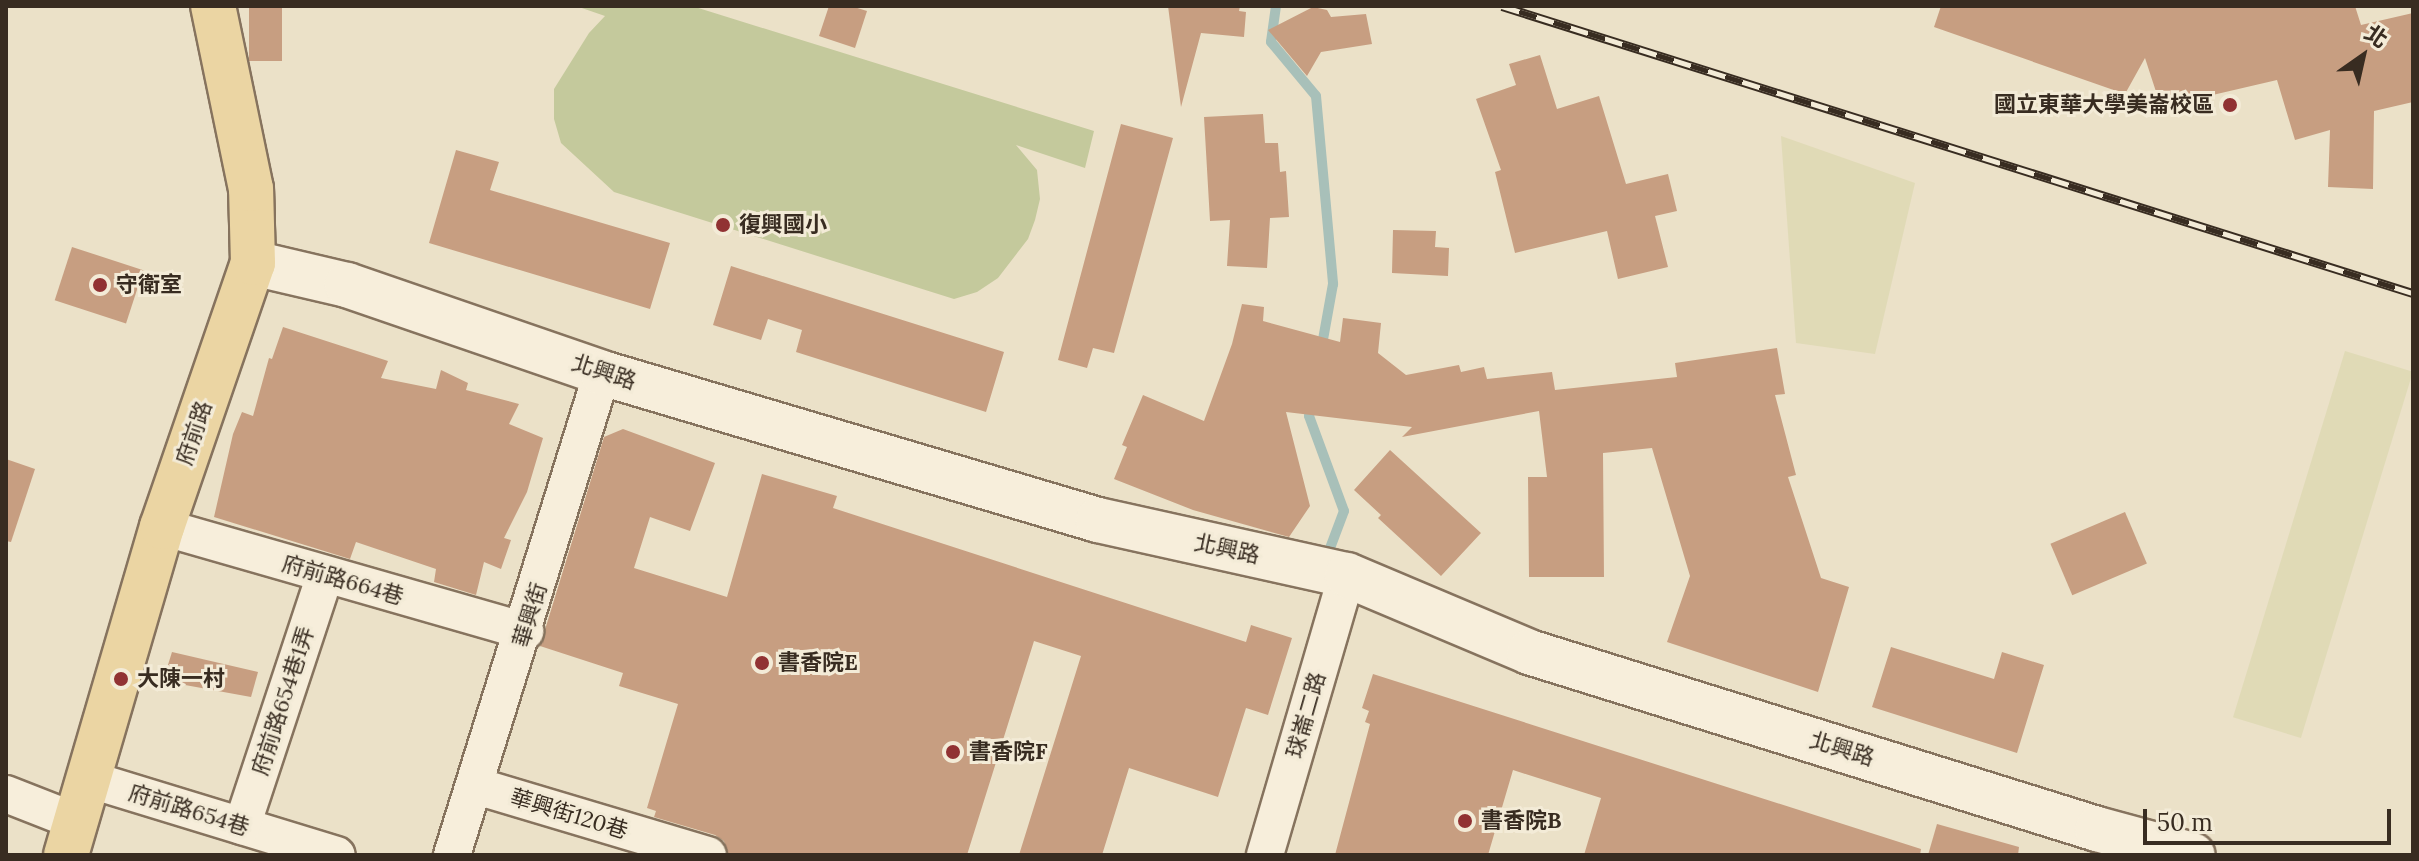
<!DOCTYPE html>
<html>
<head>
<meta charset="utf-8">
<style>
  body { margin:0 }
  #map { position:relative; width:2419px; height:861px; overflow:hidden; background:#ebe1c8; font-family:Lora,"Noto Sans TC",serif }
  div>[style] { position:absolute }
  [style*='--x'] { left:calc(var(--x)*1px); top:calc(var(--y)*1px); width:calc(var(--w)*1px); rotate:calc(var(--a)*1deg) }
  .farmland>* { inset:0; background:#e0dab6; transform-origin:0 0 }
  .green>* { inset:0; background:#c4c99c }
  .stream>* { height:10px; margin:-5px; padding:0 5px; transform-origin:5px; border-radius:5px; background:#a8c0b9 }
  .building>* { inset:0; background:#c79e81; transform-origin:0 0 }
  .roads { filter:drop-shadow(2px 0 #86735e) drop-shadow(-2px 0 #86735e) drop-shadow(0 2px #86735e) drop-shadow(0 -2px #86735e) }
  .street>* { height:36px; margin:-18px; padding:0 18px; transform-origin:18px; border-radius:18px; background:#f7eedb }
  .secondary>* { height:44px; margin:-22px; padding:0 22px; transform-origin:22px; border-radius:22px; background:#f7eedb }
  .primary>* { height:44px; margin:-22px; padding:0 22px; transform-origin:22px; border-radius:22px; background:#ebd5a3 }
  .rail>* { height:9px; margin-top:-4.5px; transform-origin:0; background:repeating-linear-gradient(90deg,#f3ebd7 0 18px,#382c21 0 36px); box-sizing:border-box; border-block:2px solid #382c21 }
  .dots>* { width:22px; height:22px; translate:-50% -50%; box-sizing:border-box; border:4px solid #f3ebd7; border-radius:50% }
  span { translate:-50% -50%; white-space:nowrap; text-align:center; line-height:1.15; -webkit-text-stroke:6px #f3ebd7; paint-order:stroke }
  .poi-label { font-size:22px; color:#382c21; font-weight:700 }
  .right { translate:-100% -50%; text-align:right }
  .left { translate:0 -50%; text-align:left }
  .street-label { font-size:22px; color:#382c21 }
  .frame { position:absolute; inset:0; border:8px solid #382c21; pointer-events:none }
  .north { position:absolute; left:2323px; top:16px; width:80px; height:80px; -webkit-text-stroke:6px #f3ebd7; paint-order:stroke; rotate:34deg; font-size:22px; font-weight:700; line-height:32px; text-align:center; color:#382c21 }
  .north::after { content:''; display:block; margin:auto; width:28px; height:36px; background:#382c21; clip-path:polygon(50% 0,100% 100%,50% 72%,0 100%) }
  .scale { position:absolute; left:2143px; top:809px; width:248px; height:36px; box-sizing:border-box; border:4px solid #382c21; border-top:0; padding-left:10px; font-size:24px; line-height:28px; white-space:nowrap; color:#382c21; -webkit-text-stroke:6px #f3ebd7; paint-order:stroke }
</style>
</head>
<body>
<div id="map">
  <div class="farmland">
    <i style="clip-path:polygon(1781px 136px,1915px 183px,1875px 354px,1796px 343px)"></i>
    <i style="left:2345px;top:351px;width:71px;height:383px;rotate:17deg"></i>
  </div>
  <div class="green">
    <i style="clip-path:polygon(576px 6px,692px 6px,1094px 131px,1085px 168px,1016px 145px,1037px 170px,1040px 199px,1035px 220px,1028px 239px,998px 278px,977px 292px,954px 299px,614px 192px,561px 143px,554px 119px,554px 89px,589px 33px,605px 16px)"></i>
  </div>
  <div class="stream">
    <i style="--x:1276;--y:6;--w:36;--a:98"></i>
    <i style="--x:1271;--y:42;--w:70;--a:50.2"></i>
    <i style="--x:1316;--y:96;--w:189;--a:84.8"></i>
    <i style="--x:1333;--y:284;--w:68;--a:100.2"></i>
    <i style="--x:1312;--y:402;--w:14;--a:102"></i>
    <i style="--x:1309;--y:416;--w:101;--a:69.8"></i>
    <i style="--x:1344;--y:511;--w:43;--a:110.6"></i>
  </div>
  <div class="building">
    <i style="left:249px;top:6px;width:33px;height:55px"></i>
    <i style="clip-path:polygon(829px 6px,851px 6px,867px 11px,855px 48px,819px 36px)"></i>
    <i style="clip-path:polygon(1168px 6px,1240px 6px,1239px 11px,1246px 12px,1244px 37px,1201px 33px,1181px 107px)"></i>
    <i style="clip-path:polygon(1941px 6px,2355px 6px,2361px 25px,2413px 13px,2413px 102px,2374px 111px,2373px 189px,2328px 187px,2330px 130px,2295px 140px,2277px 80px,2161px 107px,2145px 58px,2125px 94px,1934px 27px)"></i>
    <i style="clip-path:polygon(1313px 7px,1327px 10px,1331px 17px,1366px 14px,1372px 44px,1321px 52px,1307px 76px,1268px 30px)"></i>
    <i style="clip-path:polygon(1540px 55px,1557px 109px,1599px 96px,1626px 184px,1668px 174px,1677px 211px,1655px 216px,1668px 267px,1618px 279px,1607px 231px,1515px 253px,1495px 172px,1501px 170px,1476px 99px,1516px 85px,1509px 64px)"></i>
    <i style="clip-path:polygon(1263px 114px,1265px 143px,1278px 143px,1280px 172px,1286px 171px,1289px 217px,1270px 218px,1267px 268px,1227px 266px,1230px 220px,1210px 221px,1204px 117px)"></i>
    <i style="clip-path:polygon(1121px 124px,1173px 138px,1114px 353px,1093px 348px,1087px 368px,1058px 360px)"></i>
    <i style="clip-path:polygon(456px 150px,499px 162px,490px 190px,670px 243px,650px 309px,429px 243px)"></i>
    <i style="clip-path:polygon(1393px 230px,1436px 231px,1435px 247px,1449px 248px,1448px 276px,1392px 273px)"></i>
    <i style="left:72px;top:247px;width:75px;height:56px;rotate:18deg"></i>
    <i style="clip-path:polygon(731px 266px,1004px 352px,986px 412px,796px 352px,802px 330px,768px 319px,761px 340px,713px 325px)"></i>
    <i style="clip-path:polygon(1242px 304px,1264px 307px,1263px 321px,1340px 342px,1343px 318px,1381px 323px,1378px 353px,1406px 375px,1459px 365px,1461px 372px,1484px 367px,1487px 379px,1552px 372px,1555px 390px,1677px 377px,1675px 363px,1777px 348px,1785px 394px,1775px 395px,1796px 475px,1788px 477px,1821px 578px,1849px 587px,1818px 692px,1667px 642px,1690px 576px,1652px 448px,1603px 453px,1604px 577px,1529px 577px,1528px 477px,1547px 477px,1539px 411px,1402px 437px,1412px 427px,1286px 412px,1310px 506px,1289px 537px,1193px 510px,1114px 479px,1127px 447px,1122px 445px,1143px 395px,1204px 421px,1232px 344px)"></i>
    <i style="clip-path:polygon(283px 327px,388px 361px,381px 378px,436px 389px,441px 370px,468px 383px,466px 390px,519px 404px,509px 424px,543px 438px,527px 492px,504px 538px,511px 540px,501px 569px,484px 562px,476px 595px,434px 582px,436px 569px,356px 542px,350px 559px,214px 517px,233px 434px,242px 412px,253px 416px,269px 358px,272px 359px)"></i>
    <i style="clip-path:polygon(623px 429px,715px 463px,690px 531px,650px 517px,634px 568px,727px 597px,762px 474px,837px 496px,833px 508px,1246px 642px,1251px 625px,1292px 638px,1268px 715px,1246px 708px,1218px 797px,1129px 768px,1102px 855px,1019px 855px,1081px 656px,1034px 641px,967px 855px,728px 855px,724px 841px,715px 835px,654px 817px,656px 811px,647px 808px,678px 704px,619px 686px,623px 673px,540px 646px,604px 437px)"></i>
    <i style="clip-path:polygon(1390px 450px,1481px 533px,1441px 576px,1378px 518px,1381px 515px,1354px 490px)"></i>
    <i style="clip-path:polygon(6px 459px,35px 469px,11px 542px,6px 541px)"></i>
    <i style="left:2125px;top:512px;width:56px;height:81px;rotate:67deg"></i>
    <i style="clip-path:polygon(1891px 647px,1994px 679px,2002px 652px,2044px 665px,2017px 753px,1872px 707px)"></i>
    <i style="clip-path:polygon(172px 652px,258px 672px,251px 697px,163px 681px)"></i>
    <i style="clip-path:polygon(1373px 674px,1921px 849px,1920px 855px,1584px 855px,1601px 798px,1513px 770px,1488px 855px,1335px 855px,1370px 724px,1365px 722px,1369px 711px,1362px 708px)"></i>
    <i style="clip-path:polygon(1937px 824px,2019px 847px,2018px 855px,1928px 855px)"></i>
  </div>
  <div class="roads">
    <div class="street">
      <i style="--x:162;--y:527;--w:378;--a:16"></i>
      <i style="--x:88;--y:779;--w:260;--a:17"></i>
      <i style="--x:476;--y:786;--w:242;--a:16.6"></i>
      <i style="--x:6;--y:794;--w:74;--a:21.4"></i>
      <i style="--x:242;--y:826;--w:264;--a:-71.7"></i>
      <i style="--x:452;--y:855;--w:505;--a:-72.71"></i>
      <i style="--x:1265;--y:855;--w:292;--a:-73.7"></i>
    </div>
    <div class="secondary">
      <i style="--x:253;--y:263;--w:97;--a:13.2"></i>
      <i style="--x:347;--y:285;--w:270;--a:19"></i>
      <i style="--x:602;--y:373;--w:517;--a:16.51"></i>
      <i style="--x:1098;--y:520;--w:255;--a:12.5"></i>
      <i style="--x:1347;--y:575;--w:198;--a:22.9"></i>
      <i style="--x:1529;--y:652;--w:595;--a:17.31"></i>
      <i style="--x:2097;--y:829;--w:99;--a:15.2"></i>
    </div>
    <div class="primary">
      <i style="--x:66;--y:855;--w:342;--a:-73.7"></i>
      <i style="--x:162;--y:527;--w:279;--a:-71"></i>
      <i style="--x:253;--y:263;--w:74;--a:-91.5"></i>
      <i style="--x:251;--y:189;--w:187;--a:-101.7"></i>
    </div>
  </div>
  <div class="rail">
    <i style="--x:1502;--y:6;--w:955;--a:17.49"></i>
  </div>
  <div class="dots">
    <i style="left:2230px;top:105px;background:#913233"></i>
    <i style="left:723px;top:225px;background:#913233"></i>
    <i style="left:100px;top:285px;background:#913233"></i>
    <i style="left:762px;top:663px;background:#913233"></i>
    <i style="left:121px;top:679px;background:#913233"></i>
    <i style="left:953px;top:752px;background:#913233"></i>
    <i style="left:1465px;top:821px;background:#913233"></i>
  </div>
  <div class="poi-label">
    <span class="right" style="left:2214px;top:105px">國立東華大學美崙校區</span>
    <span class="left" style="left:739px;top:225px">復興國小</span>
    <span class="left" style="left:116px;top:285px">守衛室</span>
    <span class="left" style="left:778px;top:663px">書香院E</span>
    <span class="left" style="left:137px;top:679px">大陳一村</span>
    <span class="left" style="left:969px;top:752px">書香院F</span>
    <span class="left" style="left:1481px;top:821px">書香院B</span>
  </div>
  <div class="street-label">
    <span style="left:604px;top:372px;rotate:18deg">北興路</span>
    <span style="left:194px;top:433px;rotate:-71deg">府前路</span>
    <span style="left:1227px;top:549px;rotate:12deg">北興路</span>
    <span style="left:343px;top:580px;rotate:16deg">府前路664巷</span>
    <span style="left:530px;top:615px;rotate:-73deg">華興街</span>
    <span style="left:283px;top:701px;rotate:-72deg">府前路654巷1弄</span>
    <span style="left:1306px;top:715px;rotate:-74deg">球崙二路</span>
    <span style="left:1842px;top:749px;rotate:17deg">北興路</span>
    <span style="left:189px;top:810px;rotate:17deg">府前路654巷</span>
    <span style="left:569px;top:814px;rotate:17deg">華興街120巷</span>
  </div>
  <div class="frame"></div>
  <div class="north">北</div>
  <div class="scale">50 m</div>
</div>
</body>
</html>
